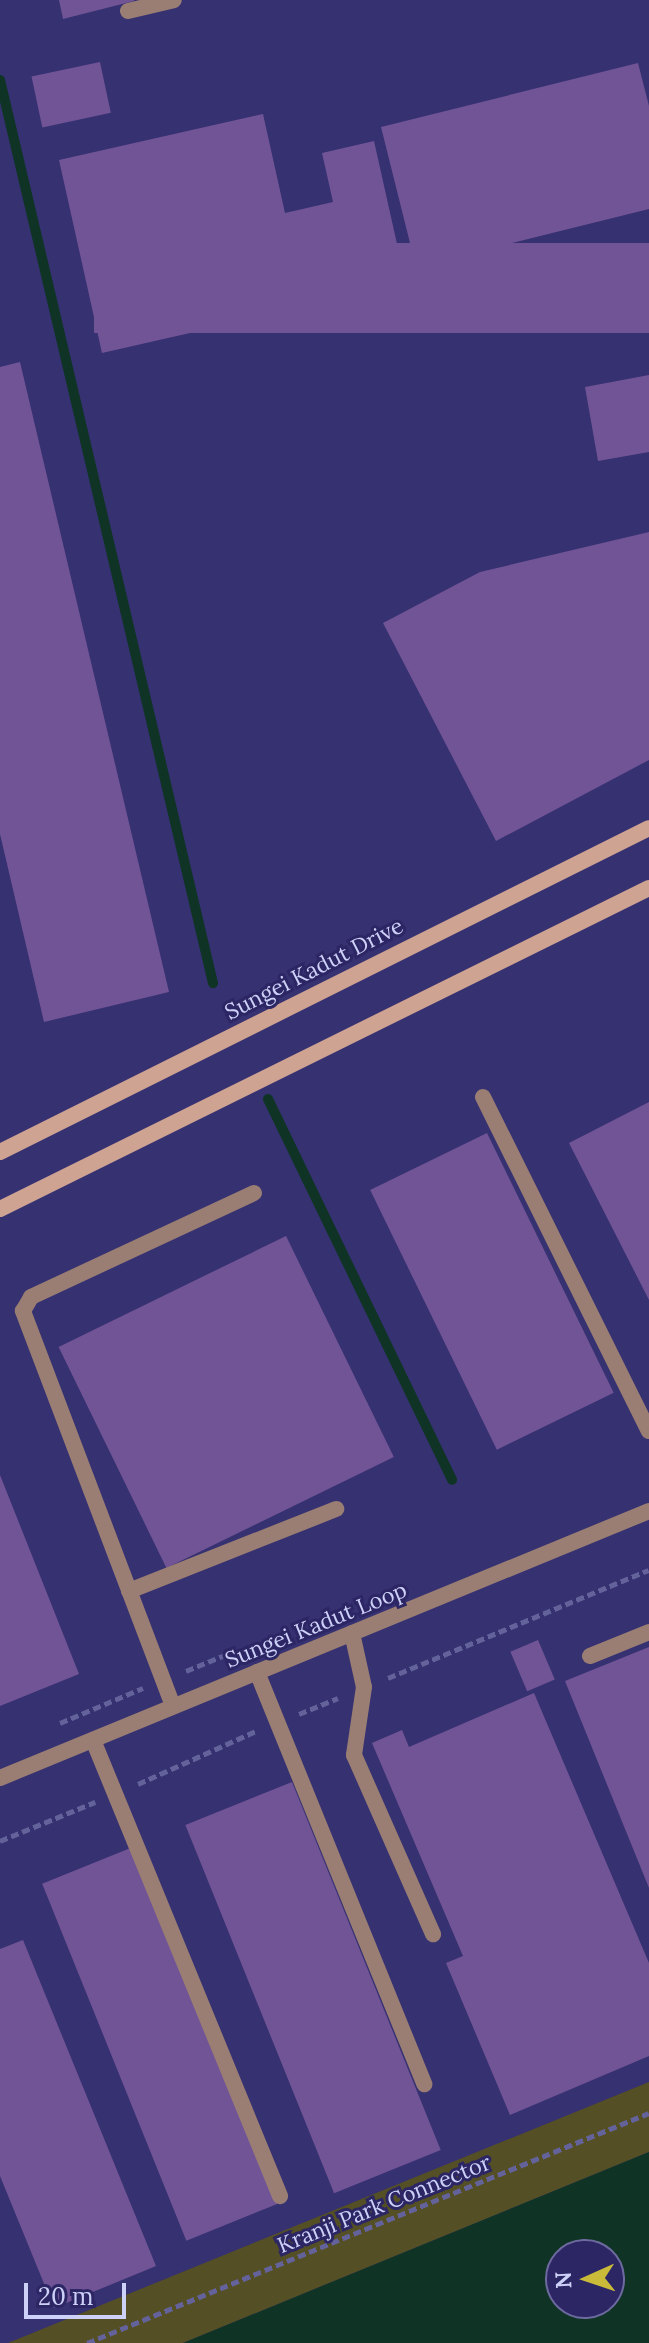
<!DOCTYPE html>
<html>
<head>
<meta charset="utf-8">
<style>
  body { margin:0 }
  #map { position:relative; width:649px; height:2343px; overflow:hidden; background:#363171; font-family:Lora,serif }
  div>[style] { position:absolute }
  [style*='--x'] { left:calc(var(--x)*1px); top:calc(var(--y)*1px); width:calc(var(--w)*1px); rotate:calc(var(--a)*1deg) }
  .green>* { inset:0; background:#544f25 }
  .water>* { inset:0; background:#0f3425 }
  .stream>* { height:10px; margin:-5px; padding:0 5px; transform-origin:5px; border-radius:5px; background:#0f3425 }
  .building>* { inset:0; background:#715496; transform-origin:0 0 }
  .path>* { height:5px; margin-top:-2.5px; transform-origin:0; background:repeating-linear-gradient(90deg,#64629a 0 8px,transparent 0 12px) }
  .service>* { height:16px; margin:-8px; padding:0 8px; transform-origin:8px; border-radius:8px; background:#9a7e73 }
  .minor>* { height:16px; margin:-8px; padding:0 8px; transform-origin:8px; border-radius:8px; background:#9a7e73 }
  .secondary>* { height:16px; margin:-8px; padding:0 8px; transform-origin:8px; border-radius:8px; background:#cfa392 }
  span { translate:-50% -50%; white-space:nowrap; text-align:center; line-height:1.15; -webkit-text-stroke:6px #2c2665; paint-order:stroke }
  .street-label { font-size:22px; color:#ced1f7 }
  .north { position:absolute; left:545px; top:2239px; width:80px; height:80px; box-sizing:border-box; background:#2c2665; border:2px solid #6d6a9f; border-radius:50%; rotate:267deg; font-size:22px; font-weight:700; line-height:32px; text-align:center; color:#ced1f7 }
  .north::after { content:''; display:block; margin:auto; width:28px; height:36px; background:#c9ba3a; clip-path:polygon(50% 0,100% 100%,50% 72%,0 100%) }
  .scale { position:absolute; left:24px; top:2283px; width:102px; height:36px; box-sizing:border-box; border:4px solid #ced1f7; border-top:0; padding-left:10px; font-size:24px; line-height:28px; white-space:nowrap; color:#ced1f7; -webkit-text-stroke:6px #2c2665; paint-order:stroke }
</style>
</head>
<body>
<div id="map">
  <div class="green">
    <i style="clip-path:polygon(649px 2082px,649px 2152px,183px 2343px,8px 2343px)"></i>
  </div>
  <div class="water">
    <i style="clip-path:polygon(evenodd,649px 2152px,649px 2343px,183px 2343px,649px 2152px,561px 2255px,609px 2255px,609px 2303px,561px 2303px,561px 2255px)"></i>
  </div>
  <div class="stream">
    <i style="--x:0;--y:80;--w:928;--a:76.73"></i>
    <i style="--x:268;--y:1099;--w:423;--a:64.2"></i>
  </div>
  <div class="building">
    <i style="clip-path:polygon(59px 0,134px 0,134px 1px,63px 19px)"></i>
    <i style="left:100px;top:62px;width:52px;height:70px;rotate:78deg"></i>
    <i style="clip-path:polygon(638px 63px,649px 106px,649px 209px,416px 267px,381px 127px)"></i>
    <i style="clip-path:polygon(263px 114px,285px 213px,333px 202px,322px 153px,374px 141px,406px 284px,102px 353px,59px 160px)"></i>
    <i style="left:649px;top:243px;width:90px;height:555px;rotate:90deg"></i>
    <i style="clip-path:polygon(20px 362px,169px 992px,44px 1022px,0 834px,0 367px)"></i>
    <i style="clip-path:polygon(649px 375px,649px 452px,598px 461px,585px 387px)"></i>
    <i style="clip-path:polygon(649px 532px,649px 760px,496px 841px,383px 623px,480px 572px)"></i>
    <i style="clip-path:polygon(649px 1102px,649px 1300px,569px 1143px)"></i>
    <i style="left:487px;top:1133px;width:289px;height:130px;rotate:64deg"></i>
    <i style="left:286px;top:1236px;width:246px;height:253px;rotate:64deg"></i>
    <i style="clip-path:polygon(0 1475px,79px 1674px,0 1706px)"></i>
    <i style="left:538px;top:1640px;width:43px;height:30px;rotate:67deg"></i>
    <i style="clip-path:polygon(649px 1647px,649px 1888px,565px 1681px)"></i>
    <i style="clip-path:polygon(534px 1693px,649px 1963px,649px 2056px,510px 2115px,446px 1963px,463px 1956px,372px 1743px,402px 1730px,409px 1747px)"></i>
    <i style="left:292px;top:1782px;width:397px;height:115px;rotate:68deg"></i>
    <i style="left:133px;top:1847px;width:385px;height:98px;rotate:68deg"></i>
    <i style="clip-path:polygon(23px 1940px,156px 2266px,54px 2308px,0 2176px,0 1949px)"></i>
  </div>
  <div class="path">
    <i style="--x:186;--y:1671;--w:50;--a:-22.4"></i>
    <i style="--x:388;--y:1678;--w:282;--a:-22.5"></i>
    <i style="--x:299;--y:1714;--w:42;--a:-22.3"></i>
    <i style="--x:60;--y:1723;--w:90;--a:-22.9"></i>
    <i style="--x:138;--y:1784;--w:129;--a:-24.2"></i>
    <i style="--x:0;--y:1841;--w:103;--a:-22.3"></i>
    <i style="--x:87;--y:2343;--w:607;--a:-22.26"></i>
  </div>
  <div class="service">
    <i style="--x:128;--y:11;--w:47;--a:-13.4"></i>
    <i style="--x:483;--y:1097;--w:373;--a:63.6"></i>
    <i style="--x:129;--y:1591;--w:223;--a:-21.6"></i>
    <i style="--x:352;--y:1633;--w:55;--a:77.5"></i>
    <i style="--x:364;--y:1687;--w:69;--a:98.4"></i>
    <i style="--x:354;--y:1755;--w:196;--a:66.2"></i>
    <i style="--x:590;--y:1656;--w:64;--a:-22.1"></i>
    <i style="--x:257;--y:1672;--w:445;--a:67.9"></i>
    <i style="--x:173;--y:1706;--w:423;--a:-110.8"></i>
    <i style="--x:23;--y:1311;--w:16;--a:-60"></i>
    <i style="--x:31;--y:1297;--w:246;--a:-25"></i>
    <i style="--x:93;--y:1740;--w:493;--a:67.7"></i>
  </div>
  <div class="minor">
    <i style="--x:0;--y:1778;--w:702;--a:-22.36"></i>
  </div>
  <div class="secondary">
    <i style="--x:0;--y:1152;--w:725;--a:-26.53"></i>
    <i style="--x:0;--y:1209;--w:724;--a:-26.32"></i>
  </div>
  <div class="street-label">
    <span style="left:314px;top:969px;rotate:-27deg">Sungei Kadut Drive</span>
    <span style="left:316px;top:1625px;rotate:-22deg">Sungei Kadut Loop</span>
    <span style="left:384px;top:2204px;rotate:-22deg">Kranji Park Connector</span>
  </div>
  <div class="north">N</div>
  <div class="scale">20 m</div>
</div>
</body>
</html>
